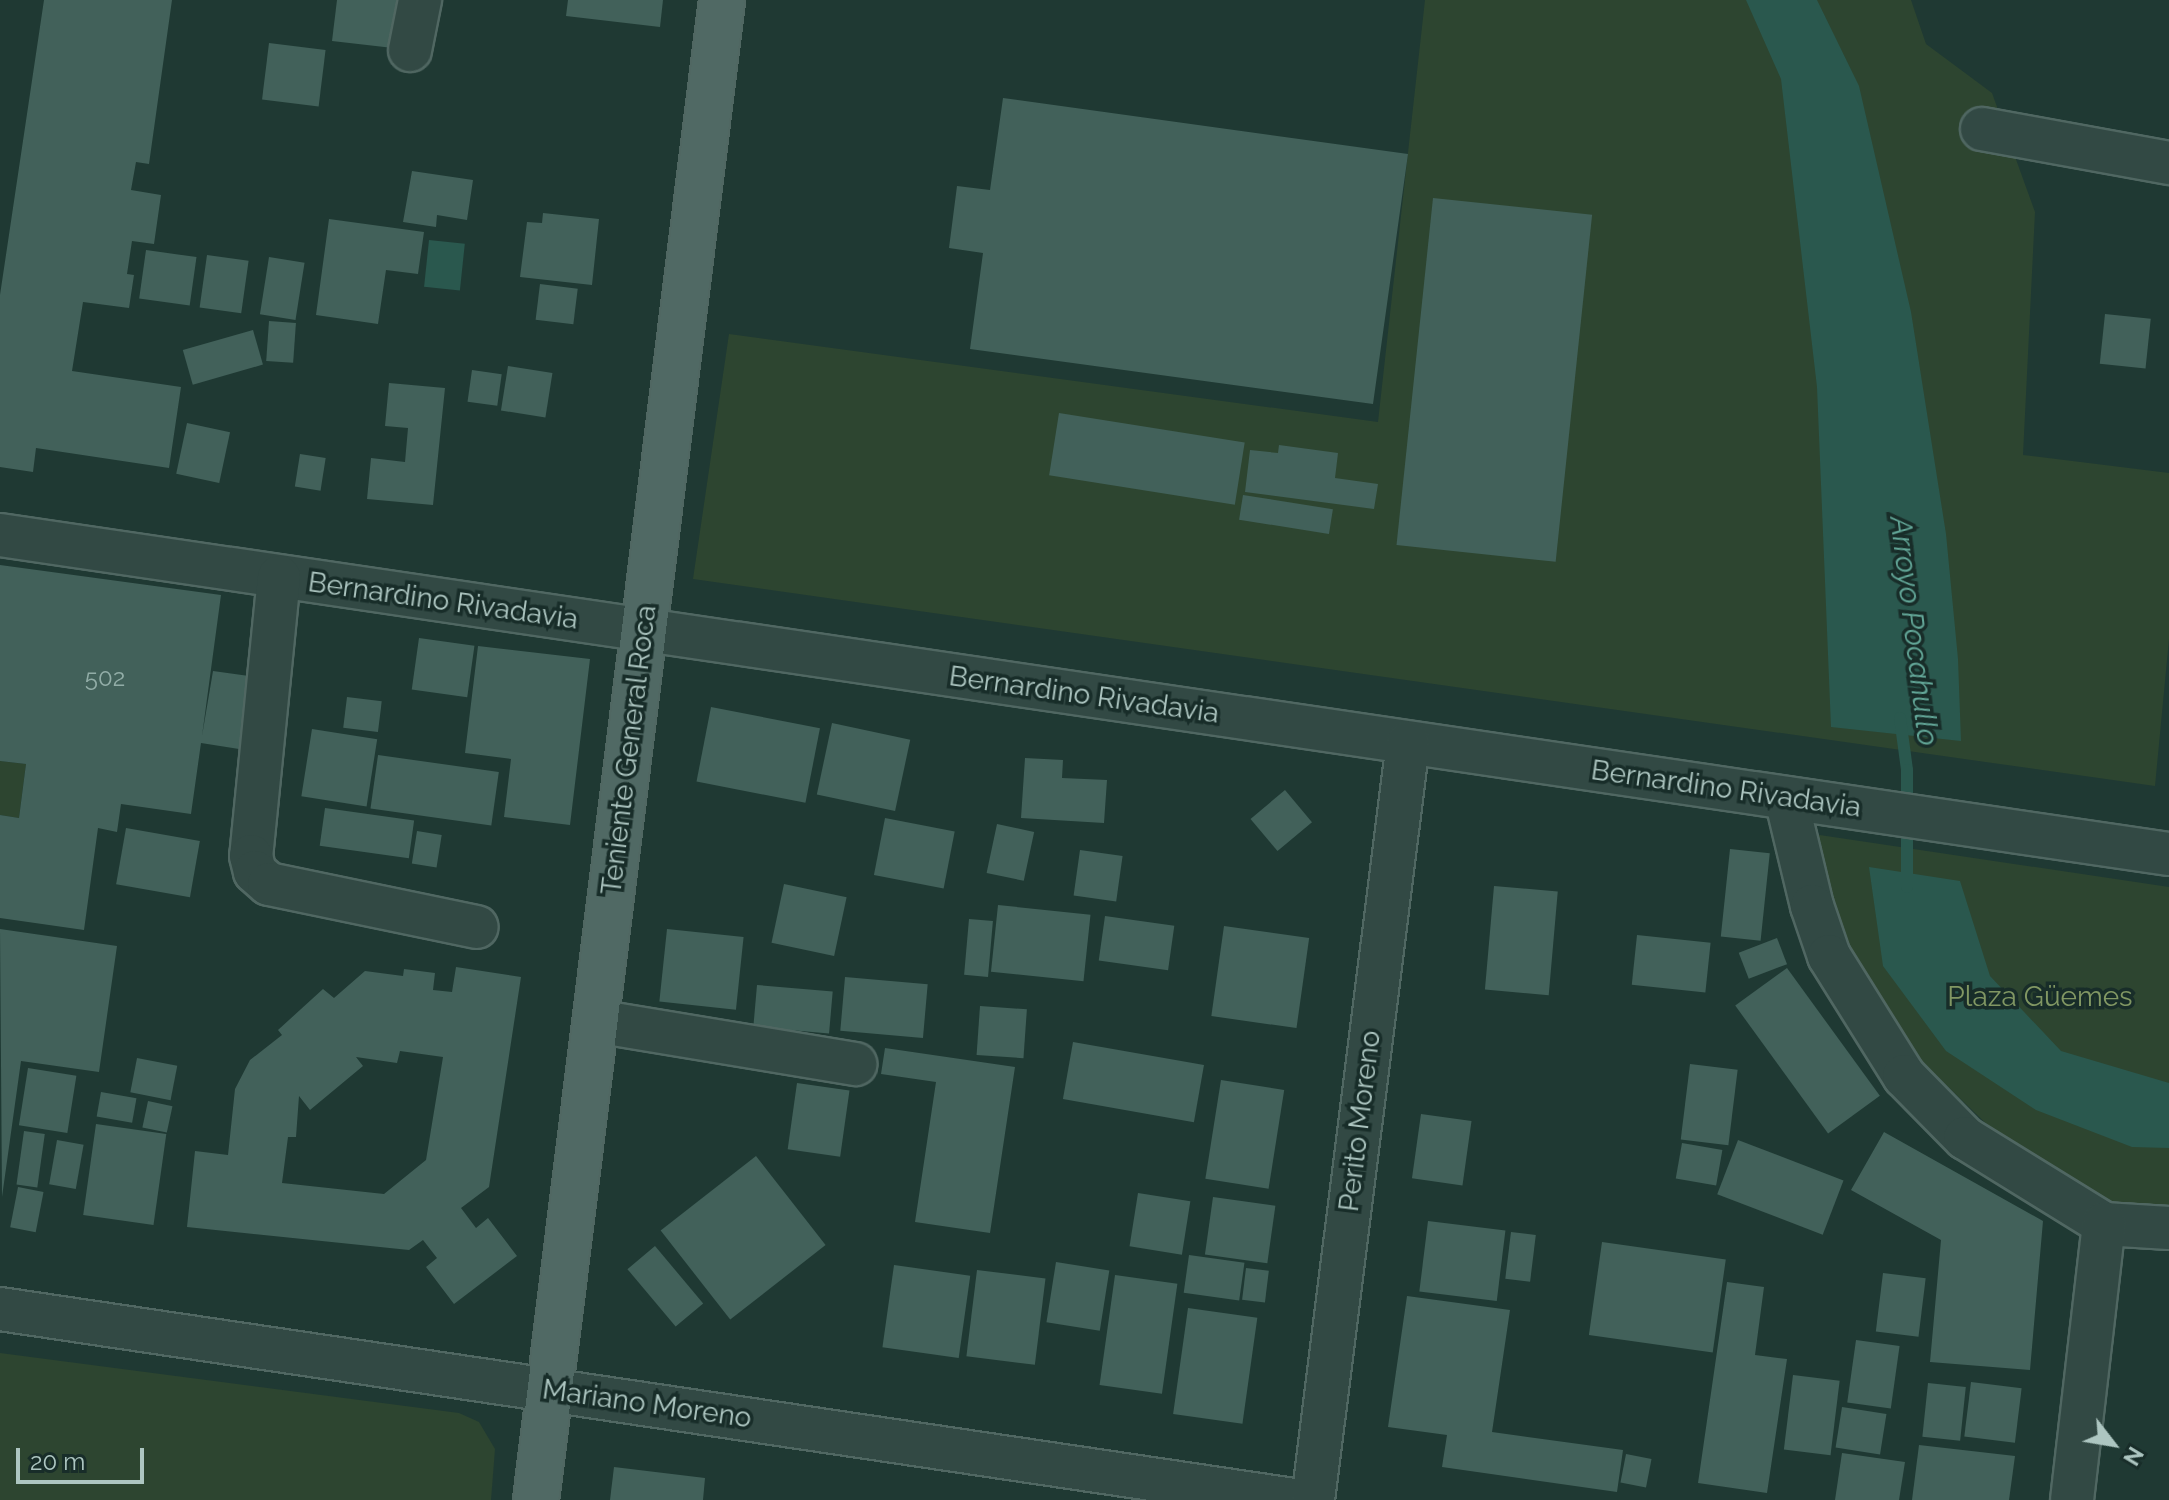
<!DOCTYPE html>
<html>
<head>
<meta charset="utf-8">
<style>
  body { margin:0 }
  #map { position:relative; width:2169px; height:1500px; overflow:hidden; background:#1f3933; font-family:Raleway,sans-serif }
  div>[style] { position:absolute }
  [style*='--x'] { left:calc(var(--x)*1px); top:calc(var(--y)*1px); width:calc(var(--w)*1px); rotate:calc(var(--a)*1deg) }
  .green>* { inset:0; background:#2d4530 }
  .water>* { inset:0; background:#2a584e; transform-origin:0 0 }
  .stream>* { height:12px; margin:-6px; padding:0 6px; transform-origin:6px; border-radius:6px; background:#2a584e }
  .building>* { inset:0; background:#42615a; transform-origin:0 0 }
  .roads { filter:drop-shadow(2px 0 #506762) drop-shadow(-2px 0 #506762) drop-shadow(0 2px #506762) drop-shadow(0 -2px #506762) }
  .minor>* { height:42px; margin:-21px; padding:0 21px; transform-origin:21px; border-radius:21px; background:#324944 }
  .major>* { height:44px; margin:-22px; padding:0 22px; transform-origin:22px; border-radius:22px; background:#506964 }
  span { translate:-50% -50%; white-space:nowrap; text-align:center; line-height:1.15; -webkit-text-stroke:7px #182d29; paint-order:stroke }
  .number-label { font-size:24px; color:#92ada7 }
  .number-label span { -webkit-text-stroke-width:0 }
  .street-label { font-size:28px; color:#adc6c1 }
  .park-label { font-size:28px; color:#819763 }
  .water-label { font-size:30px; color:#63a798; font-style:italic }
  .north { position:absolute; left:2073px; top:1404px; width:80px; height:80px; -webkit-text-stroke:6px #182d29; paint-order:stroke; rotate:121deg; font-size:22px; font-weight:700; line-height:32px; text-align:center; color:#adc6c1 }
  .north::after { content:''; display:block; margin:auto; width:28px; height:36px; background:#adc6c1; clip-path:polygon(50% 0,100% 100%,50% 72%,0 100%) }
  .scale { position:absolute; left:16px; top:1448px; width:128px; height:36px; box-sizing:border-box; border:4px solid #adc6c1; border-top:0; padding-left:10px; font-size:24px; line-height:28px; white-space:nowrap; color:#adc6c1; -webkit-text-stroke:6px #182d29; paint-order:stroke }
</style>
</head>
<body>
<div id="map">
  <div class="green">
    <i style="clip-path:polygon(1425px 0,1911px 0,1926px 44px,1992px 93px,2035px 212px,2023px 455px,2169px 473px,2169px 639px,2155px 786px,693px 579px,729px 334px,1378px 422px)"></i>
    <i style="clip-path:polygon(0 761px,26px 764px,19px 818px,0 815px)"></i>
    <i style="clip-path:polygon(1813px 834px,2169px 887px,2169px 1218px,2115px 1213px,2002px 1139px,1913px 1053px,1844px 941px)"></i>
    <i style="clip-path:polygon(0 1353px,459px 1413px,479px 1422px,495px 1449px,491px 1500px,0 1500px)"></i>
  </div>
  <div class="water">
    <i style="clip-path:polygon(1746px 0,1817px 0,1859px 86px,1911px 312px,1946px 534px,1958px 659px,1961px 741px,1831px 727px,1817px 387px,1781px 79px)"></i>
    <i style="left:429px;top:240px;width:36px;height:47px;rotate:6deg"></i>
    <i style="clip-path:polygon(1869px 867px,1960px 881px,1990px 976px,2061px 1051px,2169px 1083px,2169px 1148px,2132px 1147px,2036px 1110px,1946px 1051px,1883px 966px)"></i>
  </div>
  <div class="stream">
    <i style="--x:1900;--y:718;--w:52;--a:82.3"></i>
    <i style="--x:1907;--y:770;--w:117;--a:90"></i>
  </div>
  <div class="building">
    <i style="clip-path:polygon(44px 0,172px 0,149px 164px,136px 162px,131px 190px,161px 195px,154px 244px,132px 241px,127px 274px,134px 275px,129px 308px,83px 302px,72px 371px,181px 387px,169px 468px,36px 448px,33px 472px,0 467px,0 295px)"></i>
    <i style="clip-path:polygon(337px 0,399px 0,393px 48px,332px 41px)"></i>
    <i style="clip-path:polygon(568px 0,663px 0,660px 27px,566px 16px)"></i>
    <i style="left:269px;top:43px;width:57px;height:57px;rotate:7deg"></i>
    <i style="clip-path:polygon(1003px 98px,1408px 154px,1373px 404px,970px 349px,983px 253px,949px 248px,957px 186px,990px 190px)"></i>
    <i style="clip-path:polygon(412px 171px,473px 180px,467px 220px,437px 215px,436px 227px,403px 222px)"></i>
    <i style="left:1433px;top:198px;width:160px;height:349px;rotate:6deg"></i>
    <i style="clip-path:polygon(543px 213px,599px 219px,592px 285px,520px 277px,527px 222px,542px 223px)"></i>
    <i style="clip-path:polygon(329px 219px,424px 232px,418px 274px,386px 270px,378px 324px,316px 315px)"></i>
    <i style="left:146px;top:250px;width:51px;height:49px;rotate:8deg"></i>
    <i style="left:207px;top:255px;width:42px;height:53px;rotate:8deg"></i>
    <i style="left:269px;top:257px;width:36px;height:58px;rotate:9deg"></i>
    <i style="left:540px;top:284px;width:38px;height:36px;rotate:7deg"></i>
    <i style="left:2105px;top:314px;width:46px;height:50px;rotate:6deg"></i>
    <i style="left:269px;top:321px;width:27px;height:40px;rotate:4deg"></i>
    <i style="left:253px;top:330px;width:36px;height:73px;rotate:74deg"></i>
    <i style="left:508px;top:366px;width:45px;height:45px;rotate:9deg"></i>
    <i style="left:472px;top:370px;width:30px;height:32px;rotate:8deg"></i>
    <i style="clip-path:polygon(389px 383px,445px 388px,433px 505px,367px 499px,371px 458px,405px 462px,408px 428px,385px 426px)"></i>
    <i style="left:1059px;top:413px;width:188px;height:63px;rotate:9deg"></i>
    <i style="left:187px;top:423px;width:44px;height:52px;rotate:12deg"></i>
    <i style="clip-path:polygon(1279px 445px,1338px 453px,1335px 478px,1378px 484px,1374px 509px,1245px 492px,1250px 450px,1278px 453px)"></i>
    <i style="left:300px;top:454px;width:26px;height:33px;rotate:9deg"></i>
    <i style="left:1243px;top:495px;width:91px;height:25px;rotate:9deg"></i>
    <i style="clip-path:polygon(0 565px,221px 595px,202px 736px,213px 671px,249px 676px,239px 749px,201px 743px,191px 814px,121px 804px,117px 832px,98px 828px,84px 930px,0 918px,0 815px,19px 818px,26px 764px,0 761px)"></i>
    <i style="left:419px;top:638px;width:56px;height:52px;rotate:8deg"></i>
    <i style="clip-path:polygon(478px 646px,590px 659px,570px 825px,504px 817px,511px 759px,465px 753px)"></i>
    <i style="left:347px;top:697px;width:35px;height:31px;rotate:7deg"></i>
    <i style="left:711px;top:707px;width:111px;height:76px;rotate:11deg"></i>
    <i style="left:832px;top:723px;width:80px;height:73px;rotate:12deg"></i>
    <i style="left:312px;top:729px;width:66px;height:68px;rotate:9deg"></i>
    <i style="left:378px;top:755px;width:122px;height:54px;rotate:8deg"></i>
    <i style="clip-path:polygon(1025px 758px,1063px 760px,1062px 778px,1107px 780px,1104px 823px,1021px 818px)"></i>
    <i style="left:1285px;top:790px;width:42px;height:45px;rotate:50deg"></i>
    <i style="left:325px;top:808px;width:90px;height:38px;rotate:8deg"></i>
    <i style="left:885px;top:818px;width:71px;height:58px;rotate:11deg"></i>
    <i style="left:997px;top:824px;width:38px;height:50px;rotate:12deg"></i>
    <i style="left:126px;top:828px;width:75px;height:57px;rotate:10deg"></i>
    <i style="left:417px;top:831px;width:25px;height:33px;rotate:9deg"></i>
    <i style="left:1730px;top:849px;width:40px;height:88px;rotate:6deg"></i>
    <i style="left:1080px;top:850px;width:43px;height:46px;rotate:8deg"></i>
    <i style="left:784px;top:884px;width:64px;height:60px;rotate:12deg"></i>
    <i style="left:1494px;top:886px;width:64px;height:104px;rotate:5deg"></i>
    <i style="left:998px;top:905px;width:93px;height:67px;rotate:6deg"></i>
    <i style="left:1105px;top:916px;width:70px;height:45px;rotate:8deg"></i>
    <i style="left:969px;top:919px;width:24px;height:56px;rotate:5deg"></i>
    <i style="left:1224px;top:926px;width:86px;height:91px;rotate:8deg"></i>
    <i style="clip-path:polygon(0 929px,117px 946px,99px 1072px,21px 1061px,2px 1197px)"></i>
    <i style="left:667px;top:929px;width:77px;height:73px;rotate:6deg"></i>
    <i style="left:1637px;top:935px;width:74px;height:50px;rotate:6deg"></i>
    <i style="left:1777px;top:938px;width:28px;height:41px;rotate:69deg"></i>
    <i style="clip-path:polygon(evenodd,456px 967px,521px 977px,489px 1187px,461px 1208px,476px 1228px,488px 1218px,517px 1256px,454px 1304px,426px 1267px,437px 1258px,423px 1240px,409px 1250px,187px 1227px,195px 1151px,228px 1155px,235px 1089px,250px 1060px,282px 1035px,278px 1030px,323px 989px,334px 998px,365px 971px,403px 976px,404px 969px,435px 973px,433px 990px,452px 992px,456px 967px,400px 1051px,443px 1057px,426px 1160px,384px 1194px,282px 1183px,288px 1137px,296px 1137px,299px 1096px,310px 1110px,363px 1066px,356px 1057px,397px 1063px,400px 1051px)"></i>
    <i style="left:1787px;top:968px;width:158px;height:64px;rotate:54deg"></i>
    <i style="left:845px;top:977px;width:83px;height:54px;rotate:5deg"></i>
    <i style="left:757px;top:985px;width:76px;height:42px;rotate:5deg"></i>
    <i style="left:980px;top:1006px;width:47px;height:49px;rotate:4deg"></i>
    <i style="left:1073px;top:1042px;width:133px;height:58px;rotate:10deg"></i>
    <i style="clip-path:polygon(885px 1048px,1015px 1067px,990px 1233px,915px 1222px,936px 1082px,881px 1074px)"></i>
    <i style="left:137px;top:1058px;width:41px;height:35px;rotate:11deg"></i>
    <i style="left:1690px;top:1064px;width:48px;height:76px;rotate:7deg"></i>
    <i style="left:28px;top:1068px;width:49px;height:58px;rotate:9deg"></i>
    <i style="left:1221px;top:1080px;width:64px;height:100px;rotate:9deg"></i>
    <i style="left:797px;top:1083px;width:53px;height:67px;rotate:8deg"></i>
    <i style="left:101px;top:1092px;width:36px;height:25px;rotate:10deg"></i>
    <i style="left:148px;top:1101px;width:25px;height:27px;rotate:12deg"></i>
    <i style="left:1421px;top:1114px;width:51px;height:65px;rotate:8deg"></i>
    <i style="left:96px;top:1124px;width:71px;height:92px;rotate:8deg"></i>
    <i style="left:24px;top:1131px;width:21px;height:54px;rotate:8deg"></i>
    <i style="clip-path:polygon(1884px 1132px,2043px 1221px,2030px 1370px,1930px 1362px,1941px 1240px,1851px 1190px)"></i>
    <i style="left:57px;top:1140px;width:27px;height:45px;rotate:10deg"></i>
    <i style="left:1738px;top:1140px;width:113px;height:58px;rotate:21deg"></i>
    <i style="left:1682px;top:1143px;width:41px;height:36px;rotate:10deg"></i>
    <i style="left:756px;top:1156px;width:113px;height:121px;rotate:52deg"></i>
    <i style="left:18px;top:1187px;width:26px;height:41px;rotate:11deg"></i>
    <i style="left:1138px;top:1193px;width:53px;height:54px;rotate:9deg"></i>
    <i style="left:1213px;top:1197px;width:63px;height:58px;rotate:8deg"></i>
    <i style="left:1428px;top:1221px;width:78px;height:71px;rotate:7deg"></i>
    <i style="left:1511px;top:1232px;width:25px;height:47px;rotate:7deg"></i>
    <i style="left:1602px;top:1242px;width:125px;height:94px;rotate:8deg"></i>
    <i style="left:655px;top:1246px;width:75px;height:36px;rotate:50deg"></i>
    <i style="left:1189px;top:1255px;width:56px;height:38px;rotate:8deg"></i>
    <i style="left:1056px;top:1262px;width:54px;height:61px;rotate:9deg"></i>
    <i style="left:894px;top:1265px;width:77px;height:83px;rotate:8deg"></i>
    <i style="left:1246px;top:1268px;width:23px;height:32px;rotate:7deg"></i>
    <i style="left:977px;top:1270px;width:69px;height:87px;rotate:7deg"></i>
    <i style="left:1883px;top:1273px;width:43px;height:59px;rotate:7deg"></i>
    <i style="left:1115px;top:1275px;width:63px;height:111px;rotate:8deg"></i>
    <i style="clip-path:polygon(1727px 1282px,1764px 1287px,1755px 1355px,1787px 1359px,1767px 1493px,1698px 1483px)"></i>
    <i style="clip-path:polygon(1407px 1296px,1510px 1310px,1492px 1432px,1623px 1450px,1617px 1492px,1442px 1467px,1447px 1435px,1388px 1427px)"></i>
    <i style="left:1188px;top:1308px;width:70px;height:107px;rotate:8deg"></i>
    <i style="left:1856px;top:1340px;width:44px;height:63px;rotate:8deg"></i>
    <i style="left:1793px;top:1375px;width:47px;height:75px;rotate:7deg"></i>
    <i style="left:1971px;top:1382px;width:51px;height:55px;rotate:7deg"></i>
    <i style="left:1928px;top:1383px;width:38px;height:54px;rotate:6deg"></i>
    <i style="left:1842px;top:1407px;width:45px;height:41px;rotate:9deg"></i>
    <i style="clip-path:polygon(1919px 1445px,2015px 1456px,2009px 1500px,1912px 1500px)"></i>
    <i style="clip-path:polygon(1842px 1453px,1905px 1462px,1899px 1500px,1835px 1500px)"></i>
    <i style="left:1626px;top:1454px;width:26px;height:29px;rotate:11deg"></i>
    <i style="clip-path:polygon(614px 1467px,705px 1478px,703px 1500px,610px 1500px)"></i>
  </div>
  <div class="roads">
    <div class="minor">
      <i style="--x:410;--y:50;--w:51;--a:-78.7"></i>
      <i style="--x:1982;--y:129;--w:190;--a:10.3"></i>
      <i style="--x:0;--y:535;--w:2192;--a:8.37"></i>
      <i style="--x:279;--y:577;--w:280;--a:95.7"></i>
      <i style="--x:251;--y:856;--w:16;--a:76"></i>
      <i style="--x:255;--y:872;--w:18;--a:41"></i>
      <i style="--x:269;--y:884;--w:212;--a:11.7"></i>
      <i style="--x:1786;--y:798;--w:111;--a:76.5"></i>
      <i style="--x:1812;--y:906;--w:53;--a:71.2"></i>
      <i style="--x:1829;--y:956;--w:142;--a:58"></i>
      <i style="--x:1904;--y:1076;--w:87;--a:45.5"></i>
      <i style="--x:1965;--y:1138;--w:163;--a:31.7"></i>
      <i style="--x:2104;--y:1224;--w:65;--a:3.5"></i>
      <i style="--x:595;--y:1021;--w:264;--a:9.4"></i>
      <i style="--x:0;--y:1309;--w:1308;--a:8.4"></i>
      <i style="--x:1313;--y:1500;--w:763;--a:-82.85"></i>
      <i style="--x:2072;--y:1500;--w:278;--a:-83.4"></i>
    </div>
    <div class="major">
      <i style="--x:536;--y:1500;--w:1511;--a:-82.93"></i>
    </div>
  </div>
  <div class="number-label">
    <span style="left:105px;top:678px">502</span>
  </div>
  <div class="street-label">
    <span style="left:443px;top:601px;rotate:8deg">Bernardino Rivadavia</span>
    <span style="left:1084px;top:695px;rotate:8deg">Bernardino Rivadavia</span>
    <span style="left:629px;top:750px;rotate:-83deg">Teniente General Roca</span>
    <span style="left:1726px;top:789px;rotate:8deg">Bernardino Rivadavia</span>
    <span style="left:1360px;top:1121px;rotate:-83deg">Perito Moreno</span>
    <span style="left:647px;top:1404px;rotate:8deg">Mariano Moreno</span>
  </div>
  <div class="park-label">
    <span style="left:2040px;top:997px">Plaza Güemes</span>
  </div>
  <div class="water-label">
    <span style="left:1914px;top:631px;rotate:83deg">Arroyo Pocahullo</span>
  </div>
  <div class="north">N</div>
  <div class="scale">20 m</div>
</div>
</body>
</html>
